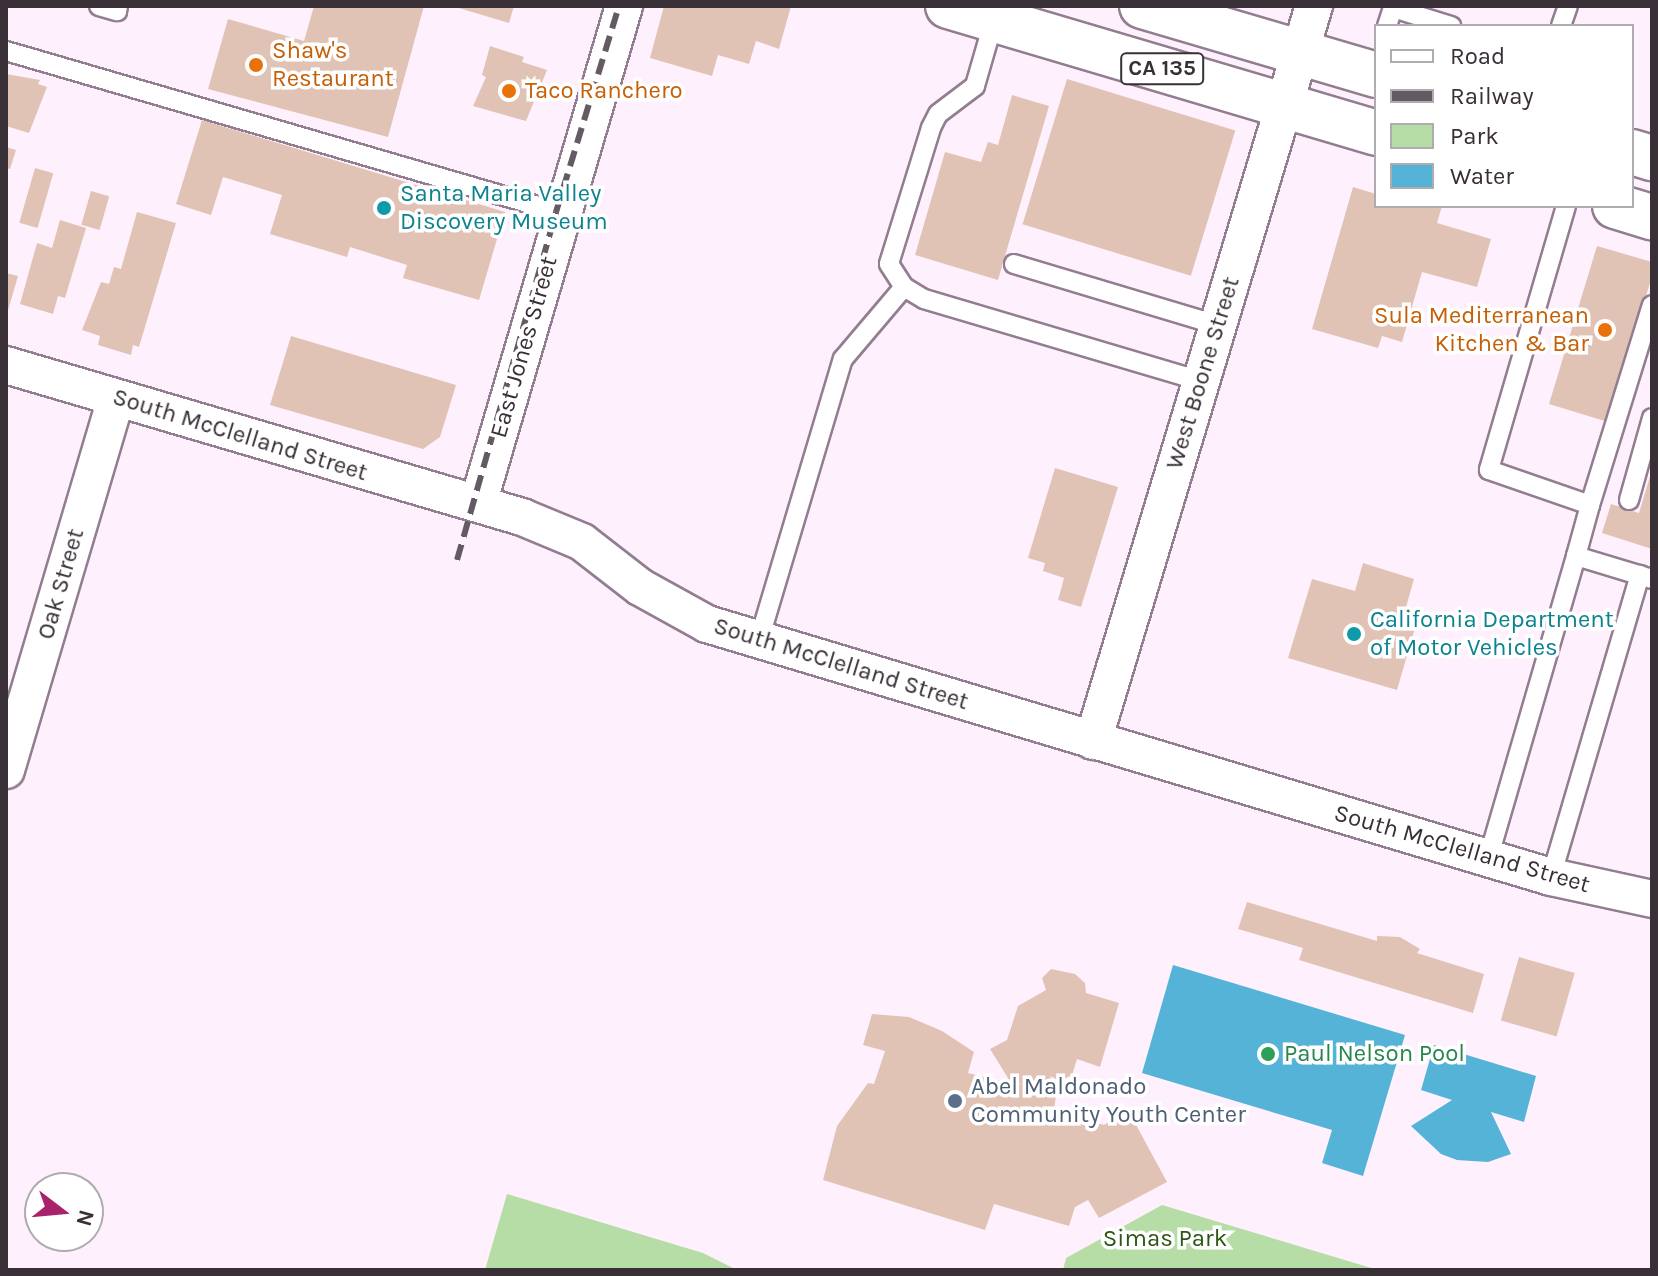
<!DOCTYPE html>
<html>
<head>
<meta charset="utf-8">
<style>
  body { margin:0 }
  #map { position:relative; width:1658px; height:1276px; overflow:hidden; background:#fff0fd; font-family:Karla,sans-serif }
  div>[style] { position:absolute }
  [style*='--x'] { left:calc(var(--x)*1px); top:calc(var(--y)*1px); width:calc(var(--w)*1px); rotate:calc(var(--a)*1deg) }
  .green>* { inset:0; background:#b7dda6 }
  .water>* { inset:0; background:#54b3d7 }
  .building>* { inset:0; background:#e1c3b6; transform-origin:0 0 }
  .roads { filter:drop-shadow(2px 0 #937d91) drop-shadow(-2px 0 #937d91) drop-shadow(0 2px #937d91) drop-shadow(0 -2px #937d91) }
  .service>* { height:18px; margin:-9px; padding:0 9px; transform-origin:9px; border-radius:9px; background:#fff }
  .minor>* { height:36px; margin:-18px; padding:0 18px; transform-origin:18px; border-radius:18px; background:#fff }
  .primary>* { height:44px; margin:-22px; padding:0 22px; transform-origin:22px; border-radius:22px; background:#fff }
  .rail>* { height:6px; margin-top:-3px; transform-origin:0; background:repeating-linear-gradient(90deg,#645a63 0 16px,transparent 0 24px) }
  .dots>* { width:22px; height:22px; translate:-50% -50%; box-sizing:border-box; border:4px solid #fff; border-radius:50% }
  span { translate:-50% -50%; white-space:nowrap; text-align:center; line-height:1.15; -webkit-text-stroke:7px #fff; paint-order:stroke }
  .shield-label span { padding:2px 6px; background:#fff; border:2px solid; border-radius:6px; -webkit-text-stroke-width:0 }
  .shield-label { font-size:22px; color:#382f37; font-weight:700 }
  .food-label { font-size:24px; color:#c56008 }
  .left { translate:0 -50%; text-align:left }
  .right { translate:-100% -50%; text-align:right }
  .culture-label { font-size:24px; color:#0d838f }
  .street-label { font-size:24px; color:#382f37 }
  .leisure-label { font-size:24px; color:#27864d }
  .service-label { font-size:24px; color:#4e5e75 }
  .park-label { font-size:24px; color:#2d5612 }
  .frame { position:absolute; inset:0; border:8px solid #382f37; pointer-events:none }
  .legend { position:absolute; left:1374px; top:24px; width:260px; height:184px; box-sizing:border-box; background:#fff; border:2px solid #afacaf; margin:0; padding:10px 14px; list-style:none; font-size:24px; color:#382f37 }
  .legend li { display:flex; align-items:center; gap:16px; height:40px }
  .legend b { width:40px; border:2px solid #afacaf }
  .north { position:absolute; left:24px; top:1172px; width:80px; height:80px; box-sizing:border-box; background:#fff; border:2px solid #afacaf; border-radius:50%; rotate:106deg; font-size:22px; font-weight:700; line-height:32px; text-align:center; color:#382f37 }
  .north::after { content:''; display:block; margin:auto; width:28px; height:36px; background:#a9236c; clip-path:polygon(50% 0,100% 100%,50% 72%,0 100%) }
</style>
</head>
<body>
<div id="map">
  <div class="green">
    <i style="clip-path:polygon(507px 1194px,703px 1253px,737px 1270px,485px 1270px)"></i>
    <i style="clip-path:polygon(1162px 1205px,1378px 1270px,1063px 1270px,1066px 1258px)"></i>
  </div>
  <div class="water">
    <i style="clip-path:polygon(1173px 965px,1405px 1035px,1363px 1176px,1322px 1163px,1332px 1130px,1142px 1073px)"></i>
    <i style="clip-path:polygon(1434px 1045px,1536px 1076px,1524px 1122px,1491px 1112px,1511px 1154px,1488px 1162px,1457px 1160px,1441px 1154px,1411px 1126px,1452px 1100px,1421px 1090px)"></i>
  </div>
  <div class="building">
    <i style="clip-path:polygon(314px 6px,424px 6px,388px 137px,208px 89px,228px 19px,304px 41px)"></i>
    <i style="clip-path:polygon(452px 6px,514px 6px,509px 23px)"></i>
    <i style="clip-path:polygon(664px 6px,791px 6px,779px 49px,756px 41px,749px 64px,718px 55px,712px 76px,650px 58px)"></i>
    <i style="clip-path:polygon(490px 46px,524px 57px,522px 62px,547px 70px,526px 121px,473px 106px,486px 77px,482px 75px)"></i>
    <i style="clip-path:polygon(6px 74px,40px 80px,38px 84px,47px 87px,29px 133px,6px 126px)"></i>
    <i style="left:1067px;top:79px;width:176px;height:152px;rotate:17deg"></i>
    <i style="clip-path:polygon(1012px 95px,1049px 106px,998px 280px,915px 255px,945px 152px,981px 162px,988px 142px,998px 145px)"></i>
    <i style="clip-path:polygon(202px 120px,505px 212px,479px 300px,403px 278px,407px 265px,350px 247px,347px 257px,270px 234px,282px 195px,223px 177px,211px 215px,176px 204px)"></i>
    <i style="clip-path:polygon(6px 147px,16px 150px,10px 169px,6px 168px)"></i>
    <i style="left:35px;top:168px;width:19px;height:57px;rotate:16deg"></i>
    <i style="clip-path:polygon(1353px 187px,1376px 194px,1376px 206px,1442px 206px,1437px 223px,1491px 239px,1477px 287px,1422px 272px,1402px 342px,1382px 336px,1378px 348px,1312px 329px)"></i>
    <i style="left:91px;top:191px;width:19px;height:35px;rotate:16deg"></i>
    <i style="clip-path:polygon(137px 212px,176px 223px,139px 347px,133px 345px,131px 355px,98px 345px,100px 336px,82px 330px,101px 282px,109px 284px,114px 267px,121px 269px)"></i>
    <i style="clip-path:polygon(60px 220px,86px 228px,65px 298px,58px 296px,53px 314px,20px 304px,37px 243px,52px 248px)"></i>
    <i style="clip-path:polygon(1597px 246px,1652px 262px,1652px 276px,1608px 422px,1549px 404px)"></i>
    <i style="clip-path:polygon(6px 273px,18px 276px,7px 314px,6px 314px)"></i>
    <i style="clip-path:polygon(291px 336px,456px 385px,440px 437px,423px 449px,270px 405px)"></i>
    <i style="clip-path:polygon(1055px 468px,1118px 487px,1081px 607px,1058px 600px,1064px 578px,1043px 571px,1045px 563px,1028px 558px)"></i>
    <i style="clip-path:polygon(1651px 473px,1652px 549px,1602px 533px,1611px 504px,1639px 513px)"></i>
    <i style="clip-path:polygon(1363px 563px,1414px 579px,1406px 607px,1420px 611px,1397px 690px,1288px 658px,1312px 579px,1355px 591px)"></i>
    <i style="clip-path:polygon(1247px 902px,1377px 941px,1377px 936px,1400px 937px,1420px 949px,1417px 953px,1484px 974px,1473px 1013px,1299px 960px,1303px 948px,1238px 929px)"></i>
    <i style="left:1519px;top:957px;width:58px;height:66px;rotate:16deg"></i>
    <i style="clip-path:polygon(1051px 969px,1075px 974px,1085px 983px,1086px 993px,1119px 1003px,1100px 1067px,1077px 1059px,1072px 1075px,1060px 1081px,1050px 1076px,1057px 1088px,1054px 1110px,1104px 1125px,1128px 1110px,1167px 1182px,1099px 1218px,1088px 1200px,1075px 1207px,1069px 1226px,994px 1204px,985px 1230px,823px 1180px,837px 1126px,868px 1083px,874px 1084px,885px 1051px,863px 1045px,872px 1014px,909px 1017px,942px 1031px,974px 1052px,968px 1073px,1004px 1082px,1008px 1078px,990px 1049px,1007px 1040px,1018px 1006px,1046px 990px,1042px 978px)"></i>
  </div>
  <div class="roads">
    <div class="service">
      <i style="--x:99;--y:6;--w:19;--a:16"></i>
      <i style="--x:117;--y:11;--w:5;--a:-79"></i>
      <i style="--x:994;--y:20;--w:69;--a:106.1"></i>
      <i style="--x:975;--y:86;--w:46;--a:142.9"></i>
      <i style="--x:938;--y:114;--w:16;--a:117"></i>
      <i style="--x:931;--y:128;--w:142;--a:107.2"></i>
      <i style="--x:889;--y:264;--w:27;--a:57"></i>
      <i style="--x:904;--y:287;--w:23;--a:31"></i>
      <i style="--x:924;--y:299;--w:289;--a:16.5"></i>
      <i style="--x:1387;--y:26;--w:19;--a:-72"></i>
      <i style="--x:1393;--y:8;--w:61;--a:17.2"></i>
      <i style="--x:1561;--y:26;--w:21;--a:-71"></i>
      <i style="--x:6;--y:51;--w:579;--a:16.24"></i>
      <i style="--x:1566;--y:206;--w:275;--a:106.3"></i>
      <i style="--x:1489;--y:470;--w:107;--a:19.1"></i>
      <i style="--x:1590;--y:505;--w:209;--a:-72.8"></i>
      <i style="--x:1014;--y:264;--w:212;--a:16.7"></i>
      <i style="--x:1629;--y:500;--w:85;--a:-74.3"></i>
      <i style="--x:1576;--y:556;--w:53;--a:-74.6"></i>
      <i style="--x:759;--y:640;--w:293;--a:-73.4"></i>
      <i style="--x:843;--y:359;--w:94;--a:-49.7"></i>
      <i style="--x:1488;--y:859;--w:316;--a:-73.8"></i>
      <i style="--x:1576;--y:556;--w:79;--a:16.8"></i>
      <i style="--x:1551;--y:877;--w:315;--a:-73.6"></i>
    </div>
    <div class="minor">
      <i style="--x:6;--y:365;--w:538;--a:16.41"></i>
      <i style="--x:522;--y:517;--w:65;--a:22.6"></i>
      <i style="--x:582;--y:542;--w:73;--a:37.8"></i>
      <i style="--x:640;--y:587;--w:77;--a:28.9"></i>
      <i style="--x:707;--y:624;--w:881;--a:16.69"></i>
      <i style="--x:1551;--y:877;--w:103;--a:12.3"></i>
      <i style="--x:478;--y:504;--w:519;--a:-73.66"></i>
      <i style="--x:1093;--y:741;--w:768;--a:-73.27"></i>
      <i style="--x:6;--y:770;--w:388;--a:-73.5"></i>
    </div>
    <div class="primary">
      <i style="--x:948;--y:6;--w:446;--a:16.5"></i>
      <i style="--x:1142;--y:6;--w:244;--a:16.4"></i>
      <i style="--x:1632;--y:152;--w:21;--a:17"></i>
      <i style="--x:1615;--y:206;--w:39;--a:17"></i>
    </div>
  </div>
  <div class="rail">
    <i style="--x:457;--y:560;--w:362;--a:-74.1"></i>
    <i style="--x:556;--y:212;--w:215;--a:-73"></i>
  </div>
  <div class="dots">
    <i style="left:256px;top:65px;background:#e8710a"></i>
    <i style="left:509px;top:91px;background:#e8710a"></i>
    <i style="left:384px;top:208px;background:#0f9aa8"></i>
    <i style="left:1605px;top:330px;background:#e8710a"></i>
    <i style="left:1354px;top:634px;background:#0f9aa8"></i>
    <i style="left:1268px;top:1054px;background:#2e9e5b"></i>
    <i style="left:955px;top:1101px;background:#5c6f8a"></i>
  </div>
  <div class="shield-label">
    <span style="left:1162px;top:69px">CA 135</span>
  </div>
  <div class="food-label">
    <span class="left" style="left:272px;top:65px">Shaw's<br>Restaurant</span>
    <span class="left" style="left:525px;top:91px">Taco Ranchero</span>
    <span class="right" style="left:1589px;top:330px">Sula Mediterranean<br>Kitchen &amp; Bar</span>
  </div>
  <div class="culture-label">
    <span class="left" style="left:400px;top:208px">Santa Maria Valley<br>Discovery Museum</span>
    <span class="left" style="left:1370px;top:634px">California Department<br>of Motor Vehicles</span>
  </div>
  <div class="street-label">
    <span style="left:524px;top:347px;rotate:-74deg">East Jones Street</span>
    <span style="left:1203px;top:373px;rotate:-73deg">West Boone Street</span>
    <span style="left:240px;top:435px;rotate:17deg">South McClelland Street</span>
    <span style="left:61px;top:584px;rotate:-74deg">Oak Street</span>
    <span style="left:841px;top:664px;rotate:17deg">South McClelland Street</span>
    <span style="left:1462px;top:849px;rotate:16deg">South McClelland Street</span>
  </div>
  <div class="leisure-label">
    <span class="left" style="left:1284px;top:1054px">Paul Nelson Pool</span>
  </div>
  <div class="service-label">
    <span class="left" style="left:971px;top:1101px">Abel Maldonado<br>Community Youth Center</span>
  </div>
  <div class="park-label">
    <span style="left:1165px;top:1239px">Simas Park</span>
  </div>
  <div class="frame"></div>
  <ul class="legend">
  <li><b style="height:10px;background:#fff"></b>Road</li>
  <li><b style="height:10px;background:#645a63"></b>Railway</li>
  <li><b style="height:22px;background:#b7dda6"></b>Park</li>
  <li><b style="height:22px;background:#54b3d7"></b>Water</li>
  </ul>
  <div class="north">N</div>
</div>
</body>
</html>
